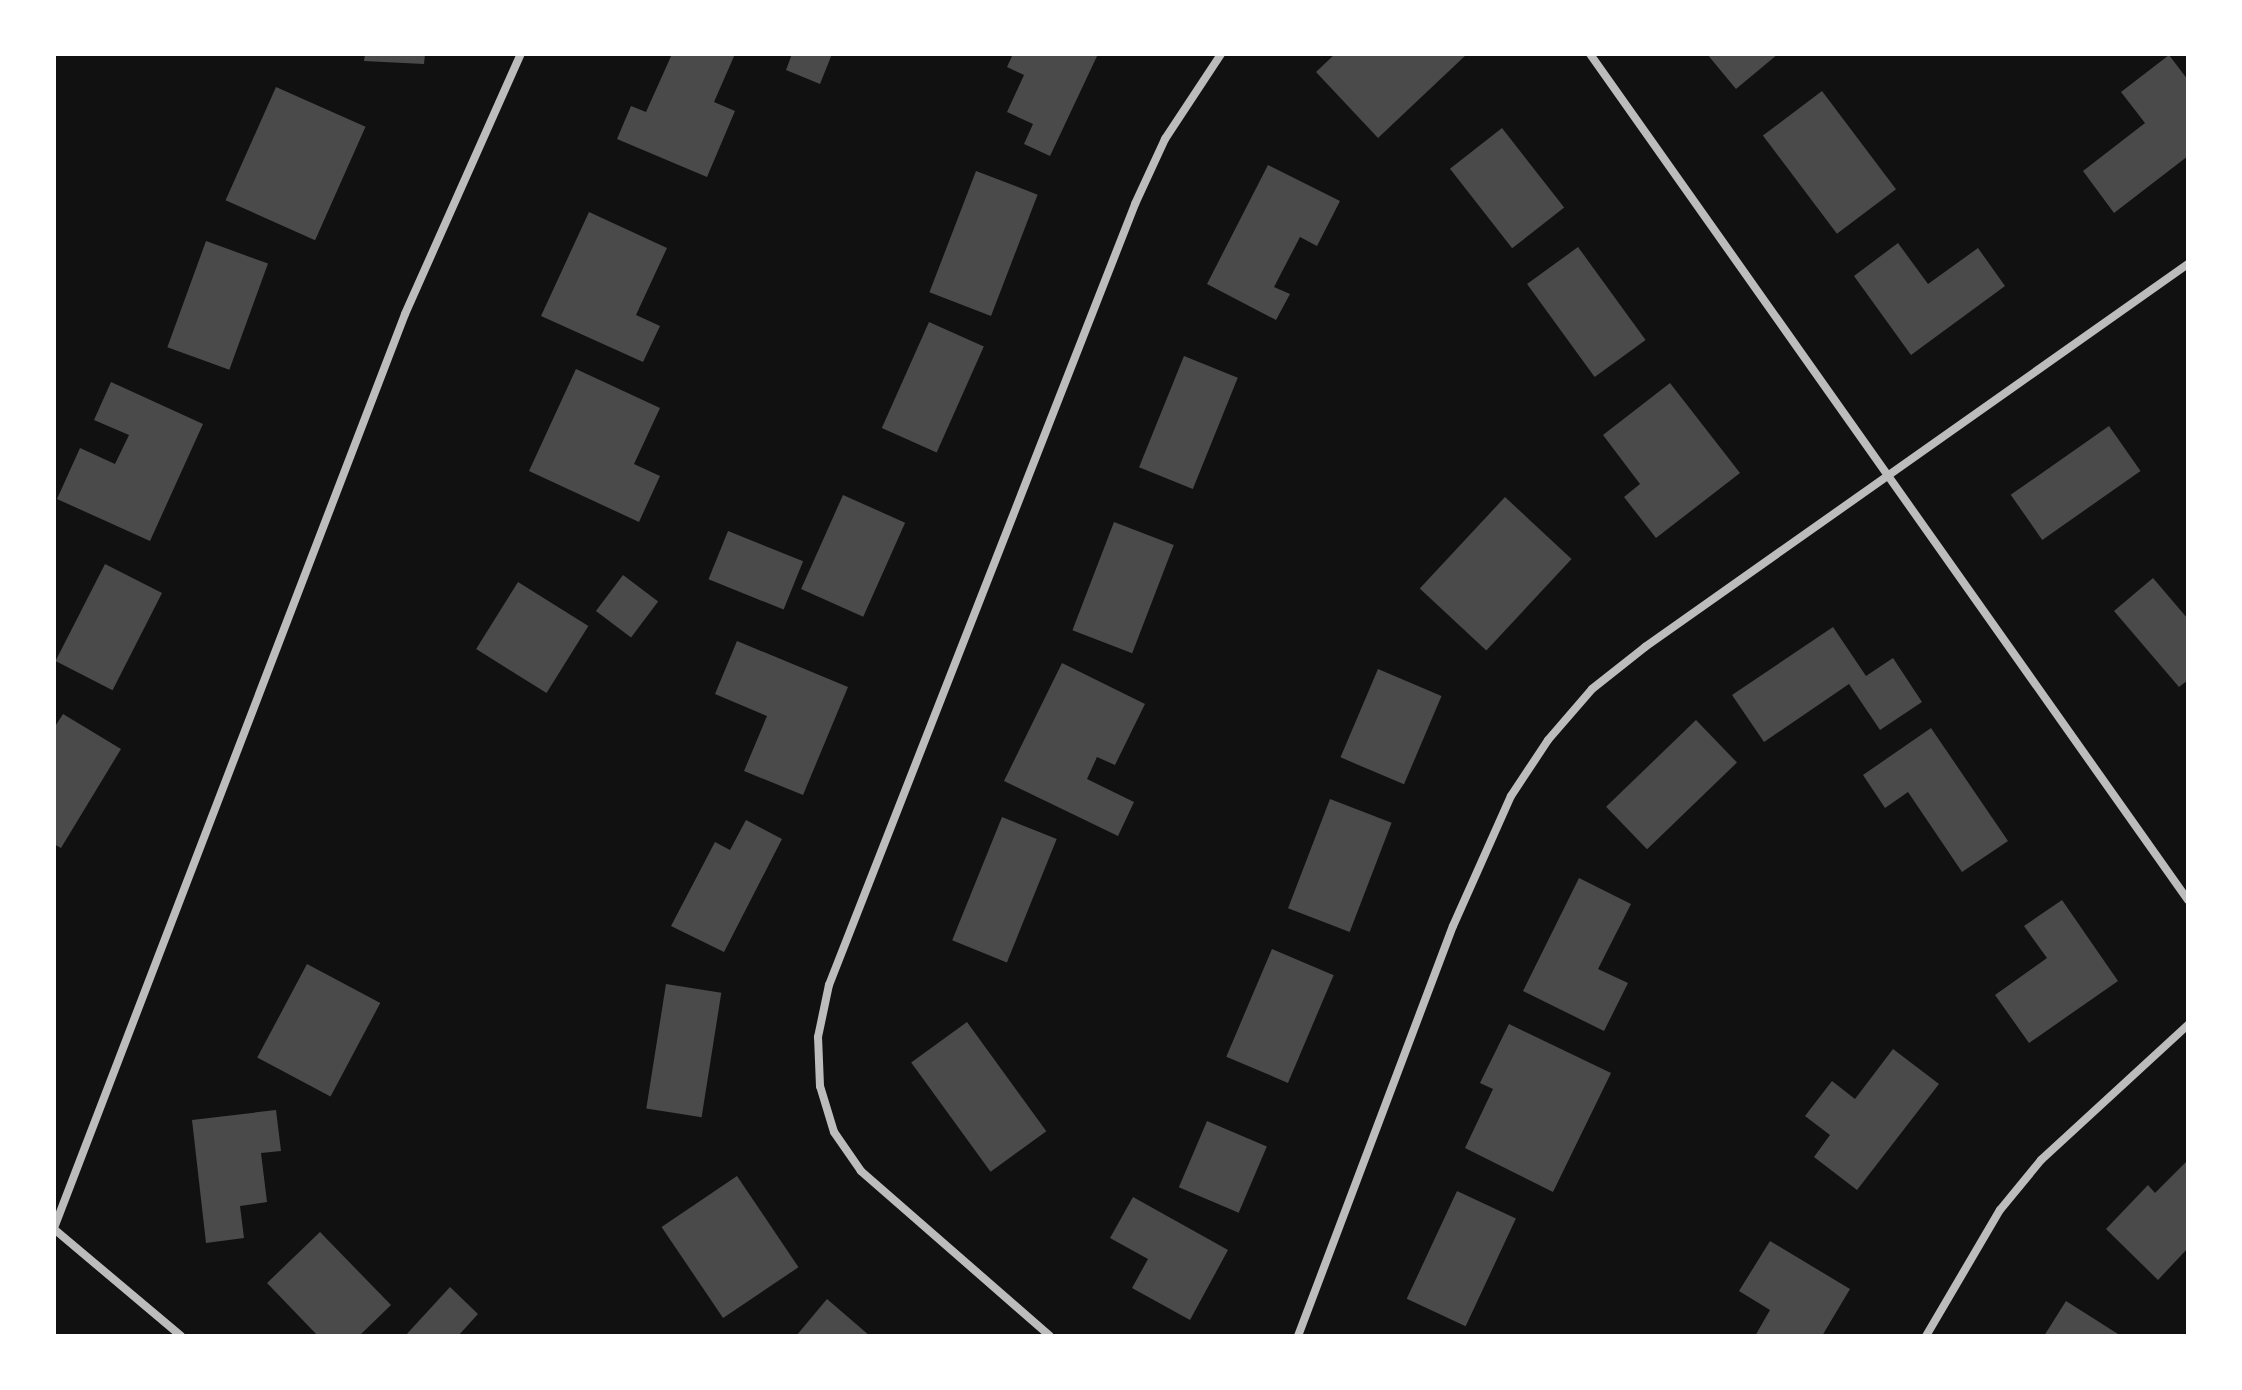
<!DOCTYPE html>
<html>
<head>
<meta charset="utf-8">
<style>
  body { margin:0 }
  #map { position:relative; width:2242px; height:1390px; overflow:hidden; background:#111; font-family:"Roboto Condensed",sans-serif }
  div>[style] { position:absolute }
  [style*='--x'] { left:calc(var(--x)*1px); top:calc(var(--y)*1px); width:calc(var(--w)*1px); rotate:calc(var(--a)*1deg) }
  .building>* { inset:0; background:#4a4a4a; transform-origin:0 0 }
  .minor>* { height:8px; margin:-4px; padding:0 4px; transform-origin:4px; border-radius:4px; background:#bcbcbc }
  span { translate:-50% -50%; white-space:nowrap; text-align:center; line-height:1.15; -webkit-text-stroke:8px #fff; paint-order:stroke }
  .frame { position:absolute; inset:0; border:56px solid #fff; pointer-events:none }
</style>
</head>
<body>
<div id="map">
  <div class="building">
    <i style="clip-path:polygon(365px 54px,425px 54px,424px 64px,364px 61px)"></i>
    <i style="clip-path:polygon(672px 54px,735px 54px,714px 102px,735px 111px,707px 177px,617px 139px,631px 106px,646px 112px)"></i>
    <i style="clip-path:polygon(792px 54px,832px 54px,820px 84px,786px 70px)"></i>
    <i style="clip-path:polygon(1013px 54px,1098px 54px,1050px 156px,1024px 144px,1033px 124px,1007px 112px,1024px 75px,1007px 67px)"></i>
    <i style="clip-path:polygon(1335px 54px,1467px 54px,1378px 138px,1316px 72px)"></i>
    <i style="clip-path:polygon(1707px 54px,1778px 54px,1736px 89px)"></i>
    <i style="clip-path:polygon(2169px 55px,2188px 80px,2188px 156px,2114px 213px,2083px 171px,2145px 123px,2121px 92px)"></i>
    <i style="left:276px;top:87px;width:98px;height:124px;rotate:24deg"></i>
    <i style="left:1822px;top:91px;width:123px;height:74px;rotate:53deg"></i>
    <i style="left:1502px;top:128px;width:101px;height:66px;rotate:52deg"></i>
    <i style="clip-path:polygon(1268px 165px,1340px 201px,1317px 246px,1300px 237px,1274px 287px,1290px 294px,1276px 320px,1207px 284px)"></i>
    <i style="left:976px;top:171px;width:66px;height:130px;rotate:21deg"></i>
    <i style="clip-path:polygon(589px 212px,667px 248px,636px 315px,660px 326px,643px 362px,541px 316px)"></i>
    <i style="left:206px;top:241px;width:66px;height:113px;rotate:20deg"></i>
    <i style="clip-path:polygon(1898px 243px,1928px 284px,1978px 248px,2005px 286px,1911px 355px,1854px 276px)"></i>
    <i style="left:1578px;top:247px;width:115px;height:63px;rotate:54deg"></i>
    <i style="left:929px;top:322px;width:60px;height:116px;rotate:24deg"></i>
    <i style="left:1184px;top:356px;width:58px;height:120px;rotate:22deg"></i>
    <i style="clip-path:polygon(576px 369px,660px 408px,634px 464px,660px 476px,639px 522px,529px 471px)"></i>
    <i style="clip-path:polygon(111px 382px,203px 424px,150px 541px,57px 499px,80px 448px,115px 464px,129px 435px,94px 420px)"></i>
    <i style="clip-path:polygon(1670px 383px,1740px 473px,1656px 538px,1624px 497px,1640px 484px,1603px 435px)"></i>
    <i style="left:2109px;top:426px;width:55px;height:120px;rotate:55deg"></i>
    <i style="left:843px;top:495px;width:68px;height:103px;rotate:24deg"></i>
    <i style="left:1505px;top:497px;width:91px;height:125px;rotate:43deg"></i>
    <i style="left:1114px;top:522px;width:64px;height:116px;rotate:21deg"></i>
    <i style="left:728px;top:531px;width:81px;height:52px;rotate:22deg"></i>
    <i style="left:105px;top:564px;width:64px;height:109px;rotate:27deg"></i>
    <i style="left:623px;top:575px;width:44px;height:45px;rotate:37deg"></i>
    <i style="clip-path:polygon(2153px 578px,2188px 619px,2188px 680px,2179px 687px,2114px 611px)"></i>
    <i style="left:518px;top:582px;width:83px;height:79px;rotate:32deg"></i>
    <i style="clip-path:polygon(1833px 627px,1866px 676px,1893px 658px,1922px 702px,1880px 730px,1849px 684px,1764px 742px,1732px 695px)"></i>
    <i style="clip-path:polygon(737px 641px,848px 687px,803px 795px,744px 771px,767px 716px,715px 694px)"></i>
    <i style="clip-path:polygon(1062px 663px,1145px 704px,1115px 765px,1097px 757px,1087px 779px,1134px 802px,1118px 836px,1004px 781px)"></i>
    <i style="left:1378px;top:669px;width:69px;height:96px;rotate:23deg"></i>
    <i style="clip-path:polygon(63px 714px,121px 749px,61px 848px,54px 844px,54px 728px)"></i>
    <i style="left:1696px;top:720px;width:59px;height:125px;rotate:46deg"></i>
    <i style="clip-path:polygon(1931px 728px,2008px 841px,1962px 872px,1908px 792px,1885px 808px,1863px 775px)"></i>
    <i style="left:1330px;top:799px;width:66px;height:117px;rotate:21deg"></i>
    <i style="left:1002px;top:817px;width:59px;height:133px;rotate:22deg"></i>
    <i style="clip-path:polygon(746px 820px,782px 839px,724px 952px,671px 926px,715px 842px,730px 850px)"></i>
    <i style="clip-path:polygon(1579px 878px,1631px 904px,1598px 969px,1628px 983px,1604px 1031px,1523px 991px)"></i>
    <i style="clip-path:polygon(2062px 900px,2118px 981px,2029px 1043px,1995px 995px,2047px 958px,2024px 926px)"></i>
    <i style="left:1272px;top:949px;width:67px;height:117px;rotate:23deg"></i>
    <i style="left:307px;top:964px;width:83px;height:106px;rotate:28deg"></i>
    <i style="left:666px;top:984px;width:56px;height:126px;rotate:9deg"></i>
    <i style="left:967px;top:1022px;width:135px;height:69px;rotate:54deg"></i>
    <i style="clip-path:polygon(1509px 1024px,1611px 1073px,1553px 1192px,1465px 1148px,1493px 1089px,1480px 1083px)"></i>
    <i style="clip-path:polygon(1893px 1049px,1939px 1084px,1857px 1190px,1814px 1157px,1830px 1135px,1805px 1116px,1832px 1081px,1855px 1099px)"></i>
    <i style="clip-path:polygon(276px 1110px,281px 1151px,261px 1153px,267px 1202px,240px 1206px,244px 1238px,206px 1243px,192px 1120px)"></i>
    <i style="left:1207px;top:1121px;width:65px;height:72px;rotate:23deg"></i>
    <i style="clip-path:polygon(2188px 1160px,2188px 1248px,2158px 1280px,2106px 1229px,2148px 1185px,2155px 1193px)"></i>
    <i style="left:737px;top:1176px;width:110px;height:91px;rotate:56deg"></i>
    <i style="left:1457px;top:1191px;width:65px;height:119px;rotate:25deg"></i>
    <i style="clip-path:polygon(1133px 1197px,1228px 1250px,1190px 1320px,1132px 1288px,1148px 1259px,1110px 1238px)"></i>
    <i style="clip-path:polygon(320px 1232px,391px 1305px,359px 1336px,318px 1336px,267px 1283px)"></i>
    <i style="clip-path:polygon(1770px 1241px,1850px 1289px,1822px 1336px,1755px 1336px,1770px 1310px,1739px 1291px)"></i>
    <i style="clip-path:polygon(450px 1287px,478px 1314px,458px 1336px,405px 1336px)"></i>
    <i style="clip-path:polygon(827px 1299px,870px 1336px,796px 1336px)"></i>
    <i style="clip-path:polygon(2066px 1301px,2118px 1334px,2117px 1336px,2044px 1336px)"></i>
  </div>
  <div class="minor">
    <i style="--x:1590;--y:54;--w:1036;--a:54.75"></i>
    <i style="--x:54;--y:1228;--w:979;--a:-68.99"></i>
    <i style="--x:405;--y:314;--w:285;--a:-66"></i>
    <i style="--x:54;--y:1229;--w:166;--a:40.1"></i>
    <i style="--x:1050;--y:1336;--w:251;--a:-138.9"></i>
    <i style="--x:861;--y:1171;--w:47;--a:-124.7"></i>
    <i style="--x:834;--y:1132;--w:48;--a:-106.9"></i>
    <i style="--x:820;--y:1086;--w:49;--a:-92.3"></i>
    <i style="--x:818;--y:1037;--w:53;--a:-78.1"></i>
    <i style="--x:829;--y:985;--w:839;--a:-68.6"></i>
    <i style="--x:1135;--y:204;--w:72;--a:-65.2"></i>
    <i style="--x:1165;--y:139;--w:102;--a:-56.6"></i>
    <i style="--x:1298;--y:1336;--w:438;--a:-69.3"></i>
    <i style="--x:1453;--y:926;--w:142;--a:-66"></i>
    <i style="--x:1511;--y:796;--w:67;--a:-56.5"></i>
    <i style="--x:1548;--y:740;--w:67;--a:-49.2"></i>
    <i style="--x:1592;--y:689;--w:68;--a:-38.4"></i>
    <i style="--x:1645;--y:647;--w:664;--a:-35.2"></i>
    <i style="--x:1926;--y:1336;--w:146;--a:-59.6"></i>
    <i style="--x:2000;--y:1210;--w:65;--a:-50.6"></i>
    <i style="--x:2041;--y:1160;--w:200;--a:-42.6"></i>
  </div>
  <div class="frame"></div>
</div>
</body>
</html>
